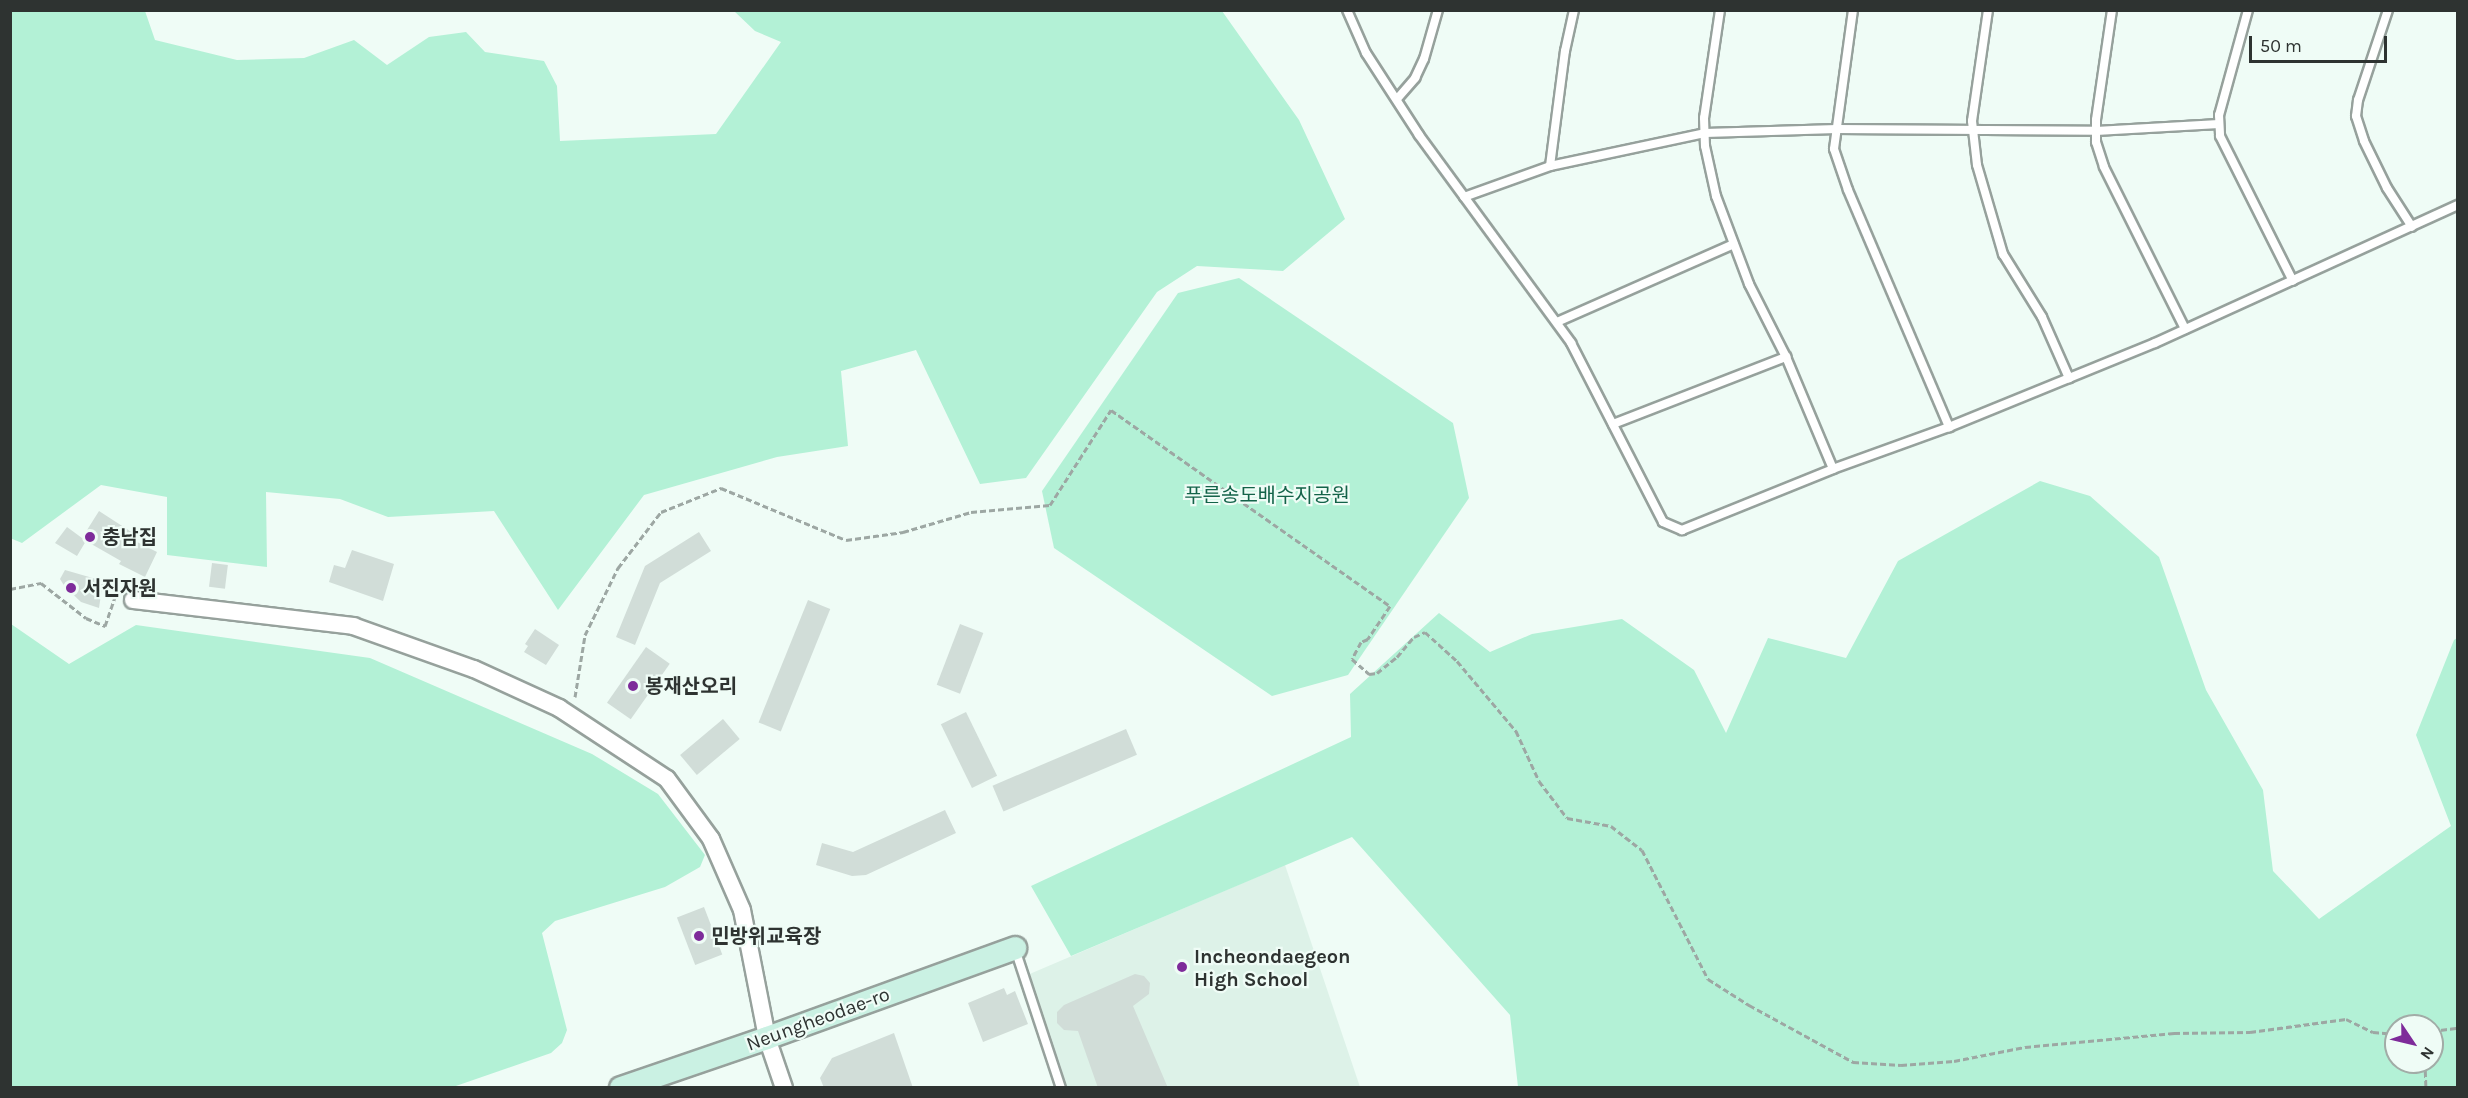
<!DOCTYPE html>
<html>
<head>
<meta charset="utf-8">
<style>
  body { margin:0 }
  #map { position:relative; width:2468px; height:1098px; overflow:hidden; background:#effcf6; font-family:Karla,"Noto Sans KR",sans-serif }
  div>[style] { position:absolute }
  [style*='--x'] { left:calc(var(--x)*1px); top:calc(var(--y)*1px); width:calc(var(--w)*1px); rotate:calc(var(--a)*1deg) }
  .built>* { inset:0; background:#ddf2e8 }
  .green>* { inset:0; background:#b3f1d6 }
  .building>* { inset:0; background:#d1ddd8; transform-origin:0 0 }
  .path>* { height:3px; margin-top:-1.5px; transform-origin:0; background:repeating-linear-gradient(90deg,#9da7a3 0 6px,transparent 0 9px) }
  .roads { filter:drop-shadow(2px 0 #96a19c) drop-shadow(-2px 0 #96a19c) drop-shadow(0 2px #96a19c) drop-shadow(0 -2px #96a19c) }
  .lane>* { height:8px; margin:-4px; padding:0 4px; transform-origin:4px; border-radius:4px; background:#fff }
  .street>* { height:16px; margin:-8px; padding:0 8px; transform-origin:8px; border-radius:8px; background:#fff }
  .secondary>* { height:22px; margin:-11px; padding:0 11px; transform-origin:11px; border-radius:11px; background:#caf1e3 }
  .dots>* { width:16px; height:16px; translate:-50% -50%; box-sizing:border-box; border:3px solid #effcf6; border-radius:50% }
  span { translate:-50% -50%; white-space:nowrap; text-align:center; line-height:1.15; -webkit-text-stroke:4.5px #effcf6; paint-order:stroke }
  .park-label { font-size:20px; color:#136349 }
  .poi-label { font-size:20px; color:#2e3331; font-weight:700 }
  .left { translate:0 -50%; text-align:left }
  .street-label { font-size:20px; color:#2e3331 }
  .frame { position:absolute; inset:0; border:12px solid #2e3331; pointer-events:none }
  .north { position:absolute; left:2384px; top:1014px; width:60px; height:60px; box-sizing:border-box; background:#effcf6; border:2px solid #a2aca7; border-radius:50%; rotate:125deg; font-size:16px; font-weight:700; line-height:24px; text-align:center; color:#2e3331 }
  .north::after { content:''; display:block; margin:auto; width:21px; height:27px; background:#7e2b9a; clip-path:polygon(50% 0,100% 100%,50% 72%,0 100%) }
  .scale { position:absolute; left:2249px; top:36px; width:138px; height:27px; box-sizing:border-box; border:3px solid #2e3331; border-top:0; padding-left:8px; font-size:18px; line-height:21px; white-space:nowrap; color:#2e3331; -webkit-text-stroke:4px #effcf6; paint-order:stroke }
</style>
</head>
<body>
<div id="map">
  <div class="built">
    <i style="clip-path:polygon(1285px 865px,1360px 1087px,1055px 1087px,1018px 979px)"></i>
  </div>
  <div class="green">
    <i style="clip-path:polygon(11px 10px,145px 11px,155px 40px,237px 60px,304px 58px,354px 40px,387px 65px,429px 37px,466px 32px,485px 52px,544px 61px,557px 86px,560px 141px,716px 134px,781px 42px,755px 31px,734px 11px,1222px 11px,1299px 120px,1345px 219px,1283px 271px,1197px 266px,1157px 292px,1026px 478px,980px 484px,916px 350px,841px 371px,848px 446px,777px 457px,644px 495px,558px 610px,494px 511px,388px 517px,340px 499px,266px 492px,267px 567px,167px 555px,167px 497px,101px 485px,22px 543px,10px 538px)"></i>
    <i style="clip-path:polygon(1239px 278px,1453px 423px,1469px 498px,1348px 675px,1272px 696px,1054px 548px,1042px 491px,1178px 293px)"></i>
    <i style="clip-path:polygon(evenodd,2040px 481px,2090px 496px,2159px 557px,2206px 690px,2263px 790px,2273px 871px,2319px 919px,2451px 826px,2416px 735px,2454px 640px,2457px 638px,2457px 1087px,1518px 1087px,1510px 1015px,1352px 837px,1071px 956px,1031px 886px,1351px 737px,1350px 694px,1439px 613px,1490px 652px,1532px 634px,1622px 619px,1694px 670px,1726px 733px,1768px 638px,1846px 658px,1898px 561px,2040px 481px,2396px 1026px,2432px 1026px,2432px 1062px,2396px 1062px,2396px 1026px)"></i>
    <i style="clip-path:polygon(11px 624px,69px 664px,136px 625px,370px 658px,592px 754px,658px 794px,705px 855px,700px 867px,665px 887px,555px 921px,542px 933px,567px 1030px,562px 1043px,551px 1053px,453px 1087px,11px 1087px)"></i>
  </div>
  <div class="building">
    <i style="clip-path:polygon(99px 511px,133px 533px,129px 538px,157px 552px,145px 577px,119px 564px,121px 561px,86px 541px,77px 556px,55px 543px,67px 527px,82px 538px)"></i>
    <i style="clip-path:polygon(699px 532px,711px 551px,660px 583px,635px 645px,616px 637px,645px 566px)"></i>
    <i style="clip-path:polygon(352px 550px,394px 564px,383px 601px,329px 582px,334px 565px,345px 568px)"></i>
    <i style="left:212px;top:563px;width:16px;height:24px;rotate:7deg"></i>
    <i style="clip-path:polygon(65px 570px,103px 581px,99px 608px,81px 602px,65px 587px,60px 579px)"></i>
    <i style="left:808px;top:600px;width:24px;height:132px;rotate:22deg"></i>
    <i style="left:960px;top:624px;width:25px;height:65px;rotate:21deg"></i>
    <i style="clip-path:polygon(535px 629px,559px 645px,546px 665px,524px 652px,528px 646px,525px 644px)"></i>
    <i style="left:646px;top:647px;width:29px;height:68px;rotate:35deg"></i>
    <i style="left:966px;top:712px;width:71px;height:28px;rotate:64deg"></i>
    <i style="left:723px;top:719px;width:26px;height:56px;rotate:50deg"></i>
    <i style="left:1126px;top:729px;width:28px;height:145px;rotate:67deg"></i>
    <i style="clip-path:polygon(945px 810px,956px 833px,866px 875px,852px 876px,816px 865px,822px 843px,853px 852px)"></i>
    <i style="left:704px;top:907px;width:51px;height:29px;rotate:69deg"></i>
    <i style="clip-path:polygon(1135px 974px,1144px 976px,1150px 983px,1149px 994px,1133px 1006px,1168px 1088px,1098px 1088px,1078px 1031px,1064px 1030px,1057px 1023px,1057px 1012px,1064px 1005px)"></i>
    <i style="clip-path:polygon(1004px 988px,1007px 995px,1015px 991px,1028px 1024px,983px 1042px,968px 1003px)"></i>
    <i style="clip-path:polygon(894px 1033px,913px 1088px,824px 1088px,820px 1078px,832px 1058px)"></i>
  </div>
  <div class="path">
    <i style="--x:10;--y:589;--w:32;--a:-11"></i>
    <i style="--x:41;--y:583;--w:57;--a:37.9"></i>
    <i style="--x:86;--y:618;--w:21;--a:23"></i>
    <i style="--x:105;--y:626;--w:36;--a:-71"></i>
    <i style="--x:575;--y:697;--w:63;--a:-80.8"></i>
    <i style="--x:585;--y:635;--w:75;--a:-63.8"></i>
    <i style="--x:618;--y:568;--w:71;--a:-52.5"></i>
    <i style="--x:661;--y:512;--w:65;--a:-21.8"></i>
    <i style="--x:721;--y:488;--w:135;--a:22.6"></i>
    <i style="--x:846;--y:540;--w:58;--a:-8"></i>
    <i style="--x:903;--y:532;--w:71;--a:-16.4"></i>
    <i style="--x:971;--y:512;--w:79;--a:-5.1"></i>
    <i style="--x:1050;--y:505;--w:113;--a:-57.3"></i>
    <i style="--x:1111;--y:410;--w:341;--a:35.1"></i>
    <i style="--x:1390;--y:606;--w:40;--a:124"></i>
    <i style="--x:1368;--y:639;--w:8;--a:157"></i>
    <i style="--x:1361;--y:642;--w:19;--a:118"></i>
    <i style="--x:1352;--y:659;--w:23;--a:41"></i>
    <i style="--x:1369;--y:674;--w:8;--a:-7"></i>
    <i style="--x:1377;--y:673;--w:26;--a:-39"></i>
    <i style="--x:1397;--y:657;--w:26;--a:-50"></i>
    <i style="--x:1414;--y:637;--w:12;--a:-24"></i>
    <i style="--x:1425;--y:632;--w:43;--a:42.2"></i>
    <i style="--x:1457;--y:661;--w:92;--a:49.9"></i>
    <i style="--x:1516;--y:731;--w:55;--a:65.3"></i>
    <i style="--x:1539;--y:781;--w:46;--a:52.9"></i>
    <i style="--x:1567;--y:818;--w:45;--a:10.3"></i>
    <i style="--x:1611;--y:826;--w:39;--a:38"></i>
    <i style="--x:1642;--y:850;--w:145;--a:62.9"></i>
    <i style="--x:1708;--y:979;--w:49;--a:32.4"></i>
    <i style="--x:1749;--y:1005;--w:119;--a:28.7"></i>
    <i style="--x:1853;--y:1062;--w:48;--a:3.6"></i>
    <i style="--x:1901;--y:1065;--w:53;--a:-4.3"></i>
    <i style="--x:1954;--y:1061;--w:72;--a:-11.2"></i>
    <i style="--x:2025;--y:1047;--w:150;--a:-5.4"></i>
    <i style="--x:2174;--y:1033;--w:76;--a:-0.8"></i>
    <i style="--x:2250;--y:1032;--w:97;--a:-7.7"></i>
    <i style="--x:2346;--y:1019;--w:30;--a:26"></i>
    <i style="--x:2373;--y:1032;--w:23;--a:5"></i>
    <i style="--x:2432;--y:1031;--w:26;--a:-7"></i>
    <i style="--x:2425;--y:1062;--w:26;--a:88"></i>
  </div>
  <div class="roads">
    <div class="lane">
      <i style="--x:1347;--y:10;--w:47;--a:66.2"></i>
      <i style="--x:1366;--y:53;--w:98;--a:57.1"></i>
      <i style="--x:1419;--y:135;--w:258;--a:53.8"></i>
      <i style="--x:1571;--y:343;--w:201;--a:62.8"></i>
      <i style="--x:1663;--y:522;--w:21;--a:23"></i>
      <i style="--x:1682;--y:530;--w:163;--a:-22"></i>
      <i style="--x:1833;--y:469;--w:123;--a:-19.9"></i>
      <i style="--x:1949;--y:427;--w:222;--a:-22.2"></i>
      <i style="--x:2155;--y:343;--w:333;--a:-24.5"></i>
      <i style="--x:1720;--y:10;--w:109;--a:98.4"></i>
      <i style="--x:1704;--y:118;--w:28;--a:88"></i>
      <i style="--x:1705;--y:146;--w:51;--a:77.6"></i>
      <i style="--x:1716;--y:196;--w:94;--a:69.4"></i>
      <i style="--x:1749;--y:284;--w:82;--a:63.1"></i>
      <i style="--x:1786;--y:357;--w:121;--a:67.2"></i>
      <i style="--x:1853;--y:10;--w:140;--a:97.8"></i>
      <i style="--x:1834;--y:149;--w:43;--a:71.1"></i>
      <i style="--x:1848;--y:190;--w:258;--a:66.9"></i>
      <i style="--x:1988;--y:10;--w:112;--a:98.2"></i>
      <i style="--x:1972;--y:121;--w:44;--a:83.5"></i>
      <i style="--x:1977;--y:165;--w:93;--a:73.7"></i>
      <i style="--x:2003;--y:254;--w:74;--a:58.2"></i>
      <i style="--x:2042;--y:317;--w:67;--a:66.1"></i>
      <i style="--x:2112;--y:10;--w:111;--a:98.3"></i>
      <i style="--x:2096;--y:120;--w:22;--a:90"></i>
      <i style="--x:2096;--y:142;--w:26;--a:72"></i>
      <i style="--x:2104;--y:167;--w:181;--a:63.4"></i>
      <i style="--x:2248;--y:10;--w:109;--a:105.4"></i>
      <i style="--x:2219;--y:115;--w:21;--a:87"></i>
      <i style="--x:2220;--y:136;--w:162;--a:63.3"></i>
      <i style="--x:2388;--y:10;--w:95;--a:108.4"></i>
      <i style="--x:2358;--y:100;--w:16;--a:97"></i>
      <i style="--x:2356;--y:116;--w:26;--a:72"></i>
      <i style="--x:2364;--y:141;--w:52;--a:63.9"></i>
      <i style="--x:2387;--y:188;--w:46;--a:57.3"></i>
      <i style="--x:1397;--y:99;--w:28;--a:-49"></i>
      <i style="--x:1415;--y:78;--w:21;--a:-65"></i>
      <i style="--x:1424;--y:59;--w:51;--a:-74.1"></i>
      <i style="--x:1550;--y:166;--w:116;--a:-82.6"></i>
      <i style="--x:1565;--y:51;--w:42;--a:-77.6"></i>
      <i style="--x:1464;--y:197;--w:91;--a:-19.8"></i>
      <i style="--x:1550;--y:166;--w:158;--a:-12"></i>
      <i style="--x:1705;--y:133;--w:132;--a:-1.7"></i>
      <i style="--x:1837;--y:129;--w:259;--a:0.4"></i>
      <i style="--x:2096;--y:131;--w:123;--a:-3.3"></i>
      <i style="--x:1557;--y:322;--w:193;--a:-23.8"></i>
      <i style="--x:1613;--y:424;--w:186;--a:-21.2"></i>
      <i style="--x:1015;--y:949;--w:146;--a:71.7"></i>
    </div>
    <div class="street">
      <i style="--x:133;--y:600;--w:222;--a:6.7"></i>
      <i style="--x:353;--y:626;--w:128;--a:19.6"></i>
      <i style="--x:474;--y:669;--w:94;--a:24.6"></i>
      <i style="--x:559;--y:708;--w:129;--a:33.3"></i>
      <i style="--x:667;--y:779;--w:74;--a:53.7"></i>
      <i style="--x:711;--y:839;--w:77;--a:66.4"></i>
      <i style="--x:742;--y:910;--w:130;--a:78.9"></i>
      <i style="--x:767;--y:1038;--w:53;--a:71.2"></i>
    </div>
    <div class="secondary">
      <i style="--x:621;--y:1088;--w:154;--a:-18.9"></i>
      <i style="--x:767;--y:1038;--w:264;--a:-19.9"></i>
    </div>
  </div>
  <div class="dots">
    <i style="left:90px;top:537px;background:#7e2b9a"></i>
    <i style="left:71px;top:588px;background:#7e2b9a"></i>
    <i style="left:633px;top:686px;background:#7e2b9a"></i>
    <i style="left:699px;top:936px;background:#7e2b9a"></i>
    <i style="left:1182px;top:967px;background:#7e2b9a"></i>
  </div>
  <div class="park-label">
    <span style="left:1267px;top:495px">푸른송도배수지공원</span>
  </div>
  <div class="poi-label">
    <span class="left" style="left:102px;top:537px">충남집</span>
    <span class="left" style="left:83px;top:588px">서진자원</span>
    <span class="left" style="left:645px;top:686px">봉재산오리</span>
    <span class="left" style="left:711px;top:936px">민방위교육장</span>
    <span class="left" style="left:1194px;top:968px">Incheondaegeon<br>High School</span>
  </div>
  <div class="street-label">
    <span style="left:818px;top:1019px;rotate:-20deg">Neungheodae-ro</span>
  </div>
  <div class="frame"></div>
  <div class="north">N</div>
  <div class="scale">50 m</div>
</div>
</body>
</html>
